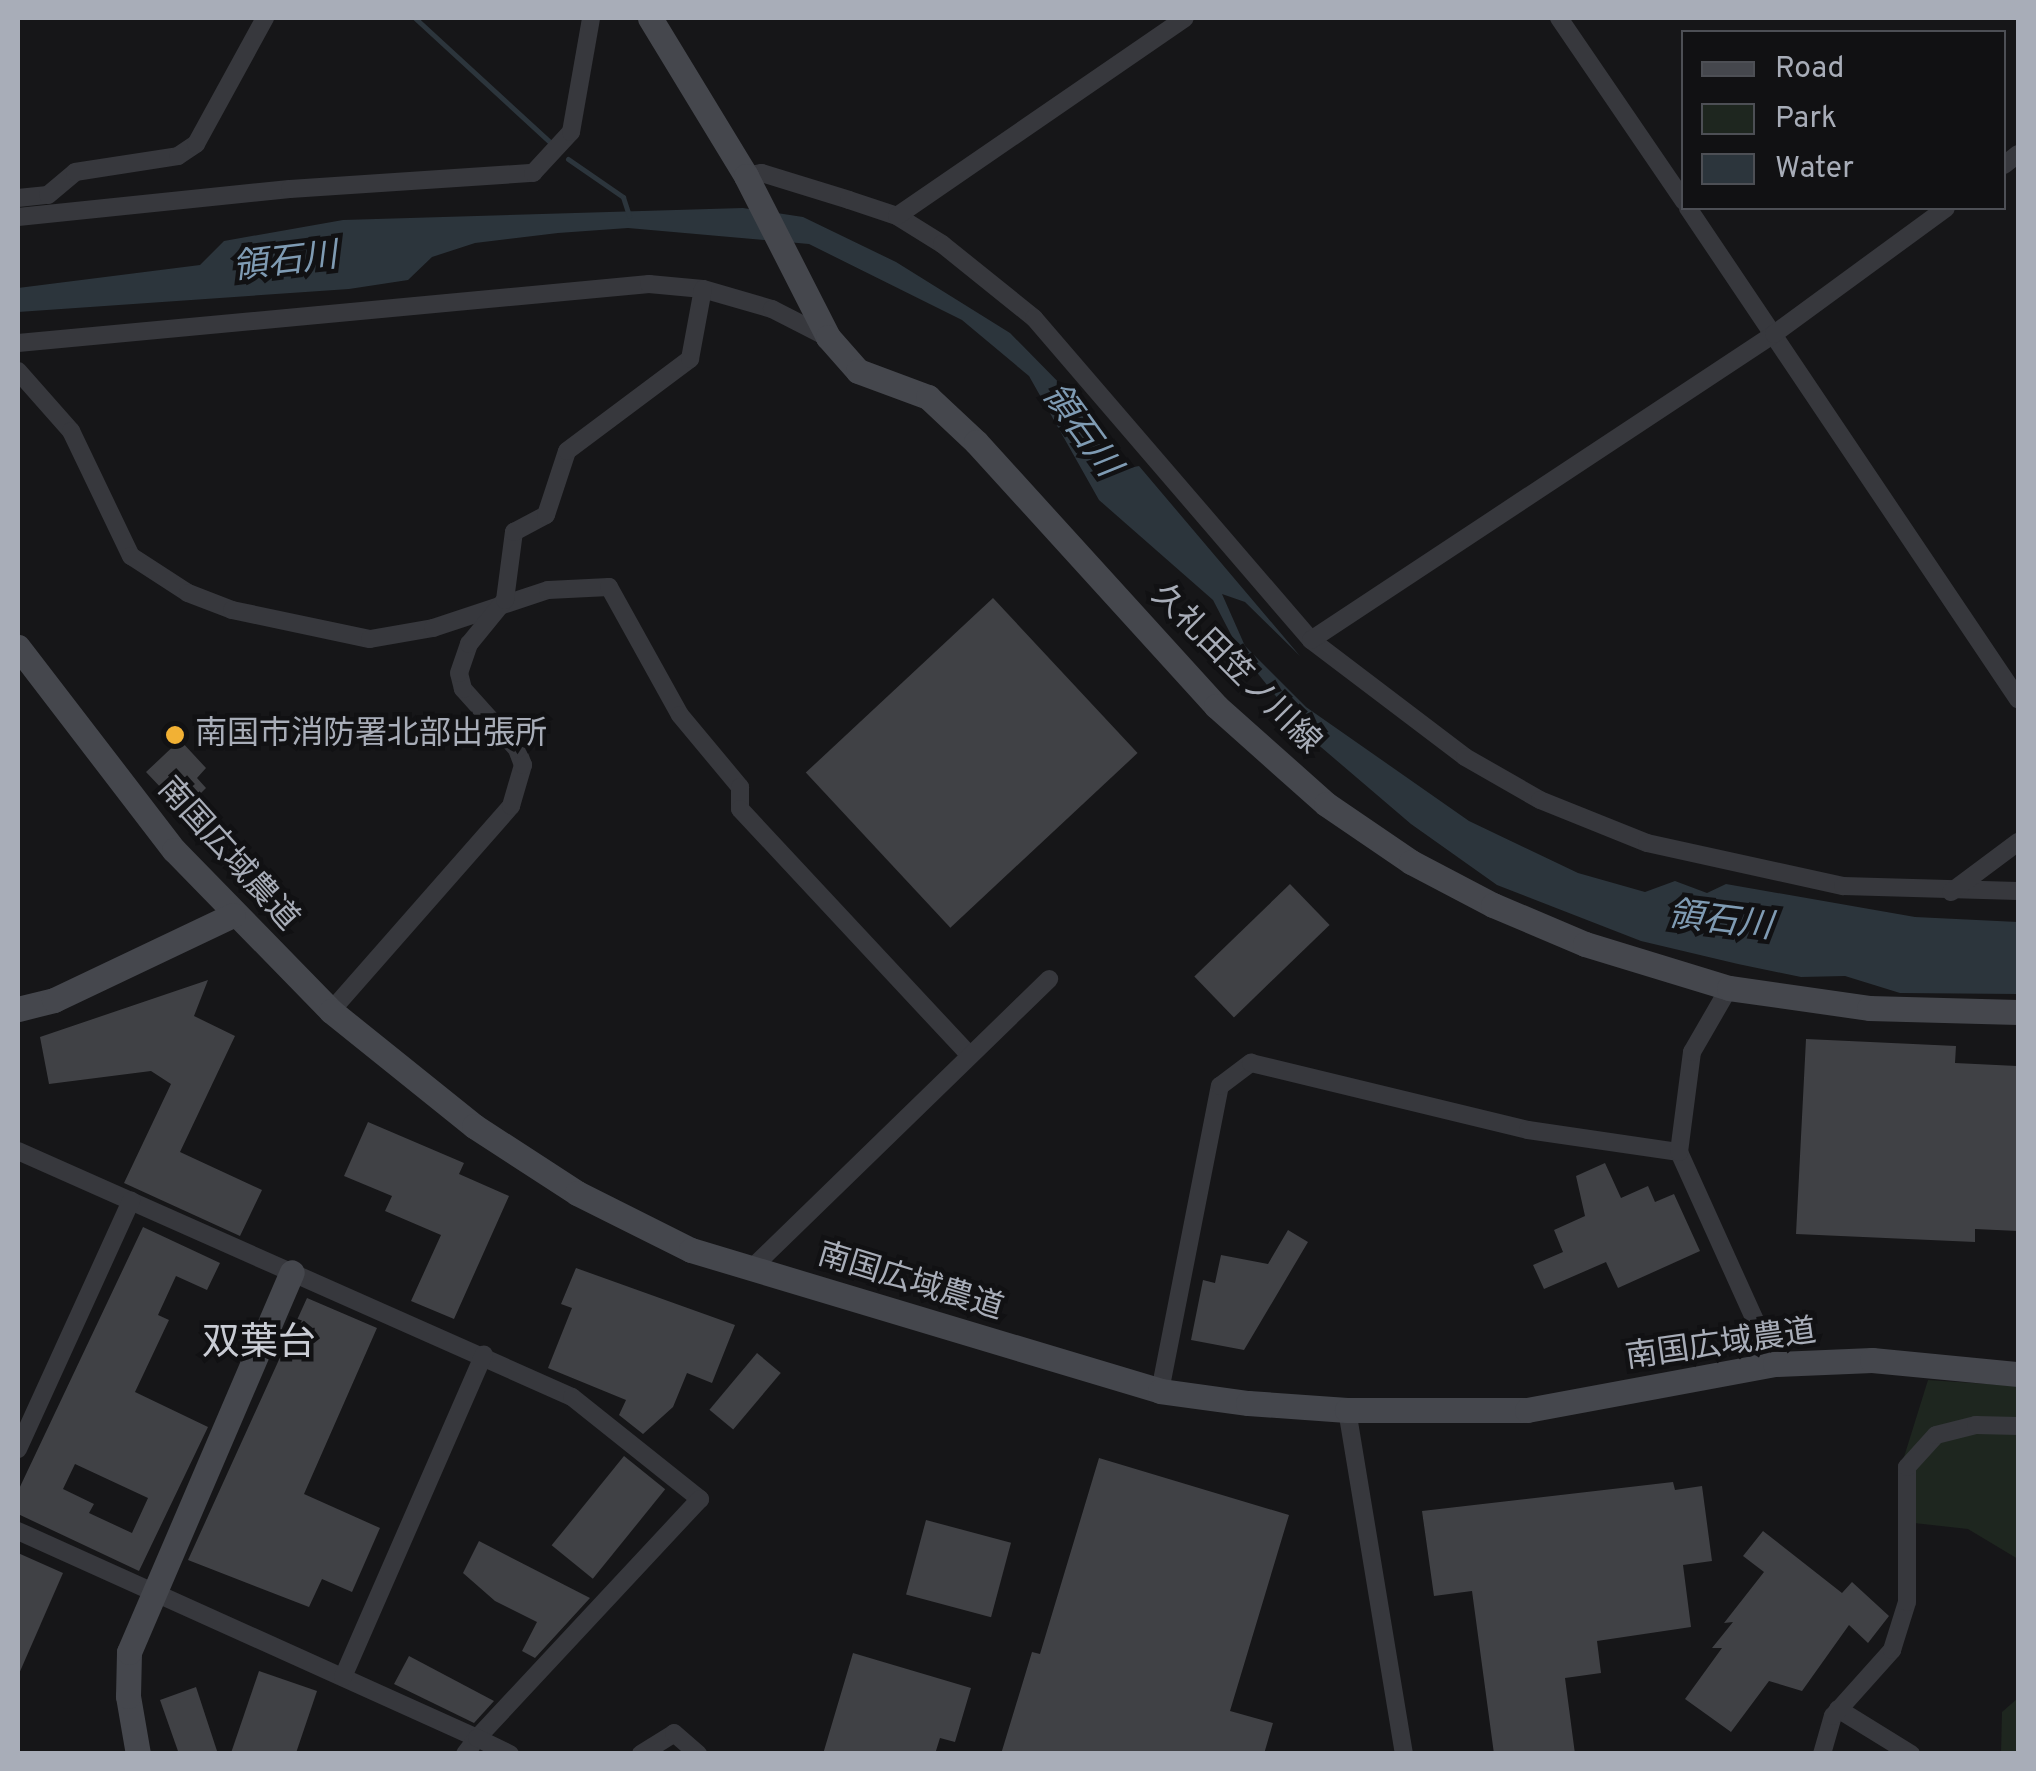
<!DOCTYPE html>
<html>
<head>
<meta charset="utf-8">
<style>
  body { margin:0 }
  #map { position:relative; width:2036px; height:1771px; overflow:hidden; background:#161618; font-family:Overpass,"Noto Sans JP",sans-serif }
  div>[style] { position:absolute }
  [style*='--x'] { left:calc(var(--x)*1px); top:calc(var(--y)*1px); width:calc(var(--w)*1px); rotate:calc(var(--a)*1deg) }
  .green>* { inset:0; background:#1e261f }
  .water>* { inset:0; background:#2c353c }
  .stream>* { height:5px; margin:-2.5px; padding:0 2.5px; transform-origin:2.5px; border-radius:2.5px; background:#2c353c }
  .building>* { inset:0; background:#404145; transform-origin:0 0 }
  .street>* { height:18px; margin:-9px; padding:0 9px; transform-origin:9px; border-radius:9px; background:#37383d }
  .secondary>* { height:25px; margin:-12.5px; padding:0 12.5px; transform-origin:12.5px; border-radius:12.5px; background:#45474d }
  .dots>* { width:28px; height:28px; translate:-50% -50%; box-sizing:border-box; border:5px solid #111113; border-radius:50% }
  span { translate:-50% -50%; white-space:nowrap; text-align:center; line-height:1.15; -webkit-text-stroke:9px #111113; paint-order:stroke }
  .street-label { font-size:32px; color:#a8adb8 }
  .poi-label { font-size:32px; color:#a8adb8 }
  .left { translate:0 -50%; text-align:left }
  .water-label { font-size:35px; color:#7f9bb3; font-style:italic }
  .quarter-label { font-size:38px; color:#c9ccd4 }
  .frame { position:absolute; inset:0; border:20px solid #a8adb8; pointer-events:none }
  .legend { position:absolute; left:1681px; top:30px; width:325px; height:180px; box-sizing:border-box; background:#111113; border:2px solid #4d4f55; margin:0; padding:12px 18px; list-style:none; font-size:30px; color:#a8adb8 }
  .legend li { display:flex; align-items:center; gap:20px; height:50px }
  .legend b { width:50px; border:2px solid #4d4f55 }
</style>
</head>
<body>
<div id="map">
  <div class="green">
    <i style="clip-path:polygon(1928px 1380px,2018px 1386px,2018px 1559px,1968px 1529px,1914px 1523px,1899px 1473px)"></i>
    <i style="clip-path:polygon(2018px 1698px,2018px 1753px,2001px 1753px,2002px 1712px)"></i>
  </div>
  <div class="water">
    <i style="clip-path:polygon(743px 208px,803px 217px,896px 262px,1010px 333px,1074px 398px,1092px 436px,1124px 469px,1139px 466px,1300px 656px,1245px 602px,1222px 594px,1245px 646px,1306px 707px,1469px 821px,1578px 873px,1645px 892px,1675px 881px,1707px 893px,1726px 884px,1915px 917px,2018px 922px,2018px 994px,1900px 993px,1845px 976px,1801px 977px,1738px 964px,1641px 941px,1497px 885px,1411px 824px,1308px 736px,1239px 650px,1213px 600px,1099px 500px,1029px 376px,962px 320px,809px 244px,628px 228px,558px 233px,475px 243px,432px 257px,408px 280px,349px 289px,18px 312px,18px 288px,200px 265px,224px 241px,343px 220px)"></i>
  </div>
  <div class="stream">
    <i style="--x:415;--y:18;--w:186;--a:42.6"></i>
    <i style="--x:568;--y:159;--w:67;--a:34.6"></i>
    <i style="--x:623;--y:197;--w:20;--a:72"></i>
  </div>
  <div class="building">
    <i style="left:993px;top:598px;width:212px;height:256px;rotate:47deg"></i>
    <i style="clip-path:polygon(180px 740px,206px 768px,197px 778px,206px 788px,183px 811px,146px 772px)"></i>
    <i style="left:1290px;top:884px;width:57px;height:133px;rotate:46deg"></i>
    <i style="clip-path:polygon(208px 980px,194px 1016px,235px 1036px,180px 1152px,262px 1190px,240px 1236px,124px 1183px,171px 1084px,151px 1071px,49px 1084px,40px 1037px)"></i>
    <i style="clip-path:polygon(1806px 1039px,1956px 1046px,1955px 1063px,2017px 1066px,2018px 1231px,1975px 1229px,1975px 1242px,1796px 1234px)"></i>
    <i style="clip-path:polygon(368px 1122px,464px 1163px,459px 1174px,509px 1196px,454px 1319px,411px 1301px,441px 1235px,385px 1211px,392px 1196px,344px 1176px)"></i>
    <i style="clip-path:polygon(1605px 1163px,1621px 1198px,1648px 1186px,1655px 1202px,1674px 1194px,1700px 1251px,1618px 1288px,1606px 1262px,1544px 1289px,1533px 1265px,1563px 1252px,1554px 1230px,1585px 1216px,1576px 1176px)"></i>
    <i style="clip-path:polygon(evenodd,143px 1227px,220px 1263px,207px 1290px,176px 1276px,158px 1315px,169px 1320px,135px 1392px,208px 1427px,139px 1571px,18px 1514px,18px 1491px,143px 1227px,75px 1464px,148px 1498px,132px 1533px,89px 1513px,94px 1504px,63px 1489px,75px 1464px)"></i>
    <i style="clip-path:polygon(1288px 1230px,1308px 1242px,1244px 1350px,1191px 1340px,1203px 1280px,1215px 1283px,1221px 1255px,1268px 1264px)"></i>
    <i style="clip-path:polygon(576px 1268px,735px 1325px,712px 1383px,687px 1373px,673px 1407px,643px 1434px,619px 1415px,626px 1400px,548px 1368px,572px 1308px,561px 1304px)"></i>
    <i style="clip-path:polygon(307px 1298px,377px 1328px,304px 1494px,380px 1528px,352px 1592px,322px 1579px,309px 1607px,188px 1560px)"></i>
    <i style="left:757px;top:1353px;width:31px;height:74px;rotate:40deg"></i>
    <i style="left:624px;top:1456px;width:53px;height:115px;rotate:39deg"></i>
    <i style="clip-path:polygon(1099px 1458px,1289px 1515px,1230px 1711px,1273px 1723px,1264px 1754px,1001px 1754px,1032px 1652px,1040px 1654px)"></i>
    <i style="clip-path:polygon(1673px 1482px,1675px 1490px,1702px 1486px,1712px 1561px,1683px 1565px,1691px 1627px,1597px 1641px,1601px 1673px,1565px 1678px,1575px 1754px,1494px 1754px,1472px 1591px,1434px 1596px,1422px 1511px)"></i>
    <i style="left:926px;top:1520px;width:88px;height:77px;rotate:15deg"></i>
    <i style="clip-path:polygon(1763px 1531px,1842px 1593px,1852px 1582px,1889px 1616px,1868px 1643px,1849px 1625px,1802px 1691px,1769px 1681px,1731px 1732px,1685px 1699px,1722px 1648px,1712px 1648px,1733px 1622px,1724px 1623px,1764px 1572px,1743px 1556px)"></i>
    <i style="clip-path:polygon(479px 1541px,590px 1598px,535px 1658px,522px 1651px,537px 1622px,495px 1601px,463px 1573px)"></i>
    <i style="clip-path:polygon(18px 1553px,63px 1573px,18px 1676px)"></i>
    <i style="clip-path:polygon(853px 1653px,971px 1688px,955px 1742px,940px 1738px,935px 1754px,823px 1754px)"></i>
    <i style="clip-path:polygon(409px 1656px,494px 1701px,474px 1723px,394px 1684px)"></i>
    <i style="clip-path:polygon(259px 1671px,317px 1691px,296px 1753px,231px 1753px)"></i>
    <i style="clip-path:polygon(196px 1687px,218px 1754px,179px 1754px,160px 1700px)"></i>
  </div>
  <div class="street">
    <i style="--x:1559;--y:18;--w:222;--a:55.7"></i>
    <i style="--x:2004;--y:165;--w:18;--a:-38"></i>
    <i style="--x:746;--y:176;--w:16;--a:-11"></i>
    <i style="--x:762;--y:173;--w:91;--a:17.2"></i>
    <i style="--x:849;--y:200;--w:51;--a:18.4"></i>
    <i style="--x:897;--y:216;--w:53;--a:31.9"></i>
    <i style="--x:942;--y:244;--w:118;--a:38.8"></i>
    <i style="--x:1034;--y:318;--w:425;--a:49.3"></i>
    <i style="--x:1311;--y:640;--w:193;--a:37.2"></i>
    <i style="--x:1465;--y:757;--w:86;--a:29.8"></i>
    <i style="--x:1540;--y:800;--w:115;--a:21.9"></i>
    <i style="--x:1647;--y:843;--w:201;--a:12.4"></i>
    <i style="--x:1843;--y:886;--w:175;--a:1.6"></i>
    <i style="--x:18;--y:198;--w:30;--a:-6"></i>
    <i style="--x:48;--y:195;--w:35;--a:-40"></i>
    <i style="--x:75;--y:172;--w:104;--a:-8.8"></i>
    <i style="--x:178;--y:156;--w:22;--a:-34"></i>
    <i style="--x:196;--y:144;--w:144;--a:-61.3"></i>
    <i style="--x:1688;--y:208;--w:592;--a:56.1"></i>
    <i style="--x:897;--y:216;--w:349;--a:-34.5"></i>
    <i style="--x:18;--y:217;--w:273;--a:-5.9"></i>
    <i style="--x:290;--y:189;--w:244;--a:-3.8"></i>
    <i style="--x:533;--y:173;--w:56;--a:-47.2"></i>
    <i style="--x:571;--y:132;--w:116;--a:-80"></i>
    <i style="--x:18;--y:343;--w:634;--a:-5.34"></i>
    <i style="--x:649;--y:284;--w:54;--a:5.3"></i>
    <i style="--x:703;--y:289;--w:72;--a:16.2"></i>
    <i style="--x:772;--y:309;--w:62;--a:27"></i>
    <i style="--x:18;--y:371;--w:80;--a:48.5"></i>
    <i style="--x:71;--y:431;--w:139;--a:64.4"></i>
    <i style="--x:131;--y:556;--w:68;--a:33"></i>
    <i style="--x:188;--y:593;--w:47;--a:21.1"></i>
    <i style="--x:232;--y:610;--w:141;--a:11.9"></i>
    <i style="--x:370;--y:639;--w:64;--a:-9.9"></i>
    <i style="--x:433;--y:628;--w:121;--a:-18.3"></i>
    <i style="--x:548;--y:590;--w:61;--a:-2.8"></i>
    <i style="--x:609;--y:587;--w:146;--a:61"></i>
    <i style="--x:680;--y:715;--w:94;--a:50.2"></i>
    <i style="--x:740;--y:787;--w:22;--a:90"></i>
    <i style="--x:740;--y:809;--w:336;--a:47"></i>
    <i style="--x:1311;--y:640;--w:555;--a:-33.46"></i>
    <i style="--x:1774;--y:334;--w:213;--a:-36.2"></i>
    <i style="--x:1951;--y:892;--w:84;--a:-36.7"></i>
    <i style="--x:331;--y:1011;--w:273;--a:-48.7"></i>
    <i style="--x:511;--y:806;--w:43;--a:-73.7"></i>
    <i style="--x:523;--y:765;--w:17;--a:-111"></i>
    <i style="--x:517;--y:749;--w:81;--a:-132"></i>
    <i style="--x:463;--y:689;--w:16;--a:-104"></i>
    <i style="--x:459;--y:673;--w:31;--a:-71"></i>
    <i style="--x:469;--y:644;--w:57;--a:-50.7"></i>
    <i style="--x:505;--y:600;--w:69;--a:-82.5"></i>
    <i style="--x:514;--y:532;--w:36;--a:-28"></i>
    <i style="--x:546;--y:515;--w:67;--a:-71.8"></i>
    <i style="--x:567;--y:451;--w:154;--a:-36.8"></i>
    <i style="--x:690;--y:359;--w:71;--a:-79.5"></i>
    <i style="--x:18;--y:1151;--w:606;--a:23.94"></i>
    <i style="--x:572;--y:1397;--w:164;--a:38.6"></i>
    <i style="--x:700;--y:1499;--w:327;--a:133"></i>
    <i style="--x:477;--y:1738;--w:504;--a:-155.73"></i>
    <i style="--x:1679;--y:1152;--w:194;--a:65.7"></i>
    <i style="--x:1759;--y:1329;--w:38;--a:85"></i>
    <i style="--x:751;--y:1269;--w:416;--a:-44.2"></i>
    <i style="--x:1160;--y:1391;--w:311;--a:-78.9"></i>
    <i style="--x:1220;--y:1086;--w:39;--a:-37"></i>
    <i style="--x:1251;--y:1063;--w:285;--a:13.6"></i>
    <i style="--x:1528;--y:1130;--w:153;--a:8.3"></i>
    <i style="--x:1679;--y:1152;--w:101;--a:-82.6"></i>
    <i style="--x:1692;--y:1052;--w:74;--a:-60"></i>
    <i style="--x:1347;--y:1410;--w:349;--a:80.6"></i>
    <i style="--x:18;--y:1449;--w:273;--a:-65.5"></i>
    <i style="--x:343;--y:1677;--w:352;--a:-66.4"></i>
    <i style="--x:1838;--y:1709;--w:86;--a:31.7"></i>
    <i style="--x:465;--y:1754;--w:20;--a:-53"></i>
    <i style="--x:477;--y:1738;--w:37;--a:26"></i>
    <i style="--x:641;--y:1754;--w:39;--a:-32"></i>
    <i style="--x:674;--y:1733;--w:32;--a:41"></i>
    <i style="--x:1822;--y:1754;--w:40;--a:-74"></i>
    <i style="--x:1833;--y:1716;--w:89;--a:-48.2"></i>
    <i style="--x:1892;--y:1650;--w:50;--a:-72.6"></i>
    <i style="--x:1907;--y:1602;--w:135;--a:-90"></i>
    <i style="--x:1907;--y:1467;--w:43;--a:-47.8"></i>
    <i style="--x:1936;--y:1435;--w:41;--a:-14"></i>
    <i style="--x:1976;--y:1425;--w:42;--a:1.4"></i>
  </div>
  <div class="secondary">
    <i style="--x:650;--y:18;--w:185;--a:58.7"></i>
    <i style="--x:746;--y:176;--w:181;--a:63"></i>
    <i style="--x:828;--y:337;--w:45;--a:48.6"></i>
    <i style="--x:858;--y:371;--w:75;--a:20.4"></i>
    <i style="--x:928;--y:397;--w:66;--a:43.2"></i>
    <i style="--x:976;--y:442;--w:357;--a:47.7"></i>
    <i style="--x:1216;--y:706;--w:147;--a:41.7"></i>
    <i style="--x:1326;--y:804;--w:103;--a:34.3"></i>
    <i style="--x:1411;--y:862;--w:93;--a:27.7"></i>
    <i style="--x:1493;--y:905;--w:100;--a:23"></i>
    <i style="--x:1585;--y:944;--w:151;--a:17"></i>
    <i style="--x:1729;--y:988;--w:141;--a:8.1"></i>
    <i style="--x:1869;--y:1008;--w:149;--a:1.5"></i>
    <i style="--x:18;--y:647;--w:256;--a:52.5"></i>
    <i style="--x:174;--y:850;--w:225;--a:45.7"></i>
    <i style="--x:331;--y:1011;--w:184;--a:38.8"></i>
    <i style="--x:474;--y:1126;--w:123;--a:33"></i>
    <i style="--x:577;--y:1193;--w:127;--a:26.6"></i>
    <i style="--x:691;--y:1250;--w:490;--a:16.7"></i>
    <i style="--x:1160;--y:1391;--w:89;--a:7.8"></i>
    <i style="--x:1248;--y:1403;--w:99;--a:4"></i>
    <i style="--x:1347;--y:1410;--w:180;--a:0"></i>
    <i style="--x:1527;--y:1410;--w:252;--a:-10.5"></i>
    <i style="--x:1775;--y:1364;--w:97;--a:-2.4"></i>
    <i style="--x:1872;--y:1360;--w:147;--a:5.5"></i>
    <i style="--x:18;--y:1009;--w:37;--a:-14"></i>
    <i style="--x:54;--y:1000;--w:198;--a:-25.4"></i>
    <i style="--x:138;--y:1754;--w:59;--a:-99.8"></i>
    <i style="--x:128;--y:1696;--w:44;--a:-88.7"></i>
    <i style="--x:129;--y:1652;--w:413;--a:-66.8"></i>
  </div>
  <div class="dots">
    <i style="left:175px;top:735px;background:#f2b134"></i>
  </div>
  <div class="street-label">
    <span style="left:1235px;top:670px;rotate:45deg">久礼田笠ノ川線</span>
    <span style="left:227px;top:855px;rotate:48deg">南国広域農道</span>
    <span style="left:910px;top:1283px;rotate:17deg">南国広域農道</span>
    <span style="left:1721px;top:1346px;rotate:-8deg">南国広域農道</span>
  </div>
  <div class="poi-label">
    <span class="left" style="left:195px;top:735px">南国市消防署北部出張所</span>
  </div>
  <div class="water-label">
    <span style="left:285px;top:263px;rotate:-7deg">領石川</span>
    <span style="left:1080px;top:431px;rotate:54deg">領石川</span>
    <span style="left:1720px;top:922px;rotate:7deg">領石川</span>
  </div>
  <div class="quarter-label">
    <span style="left:259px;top:1345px">双葉台</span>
  </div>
  <div class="frame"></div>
  <ul class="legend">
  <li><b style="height:12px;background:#45474d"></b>Road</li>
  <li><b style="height:28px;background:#1e261f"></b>Park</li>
  <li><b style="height:28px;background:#2c353c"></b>Water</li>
  </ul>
</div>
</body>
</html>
